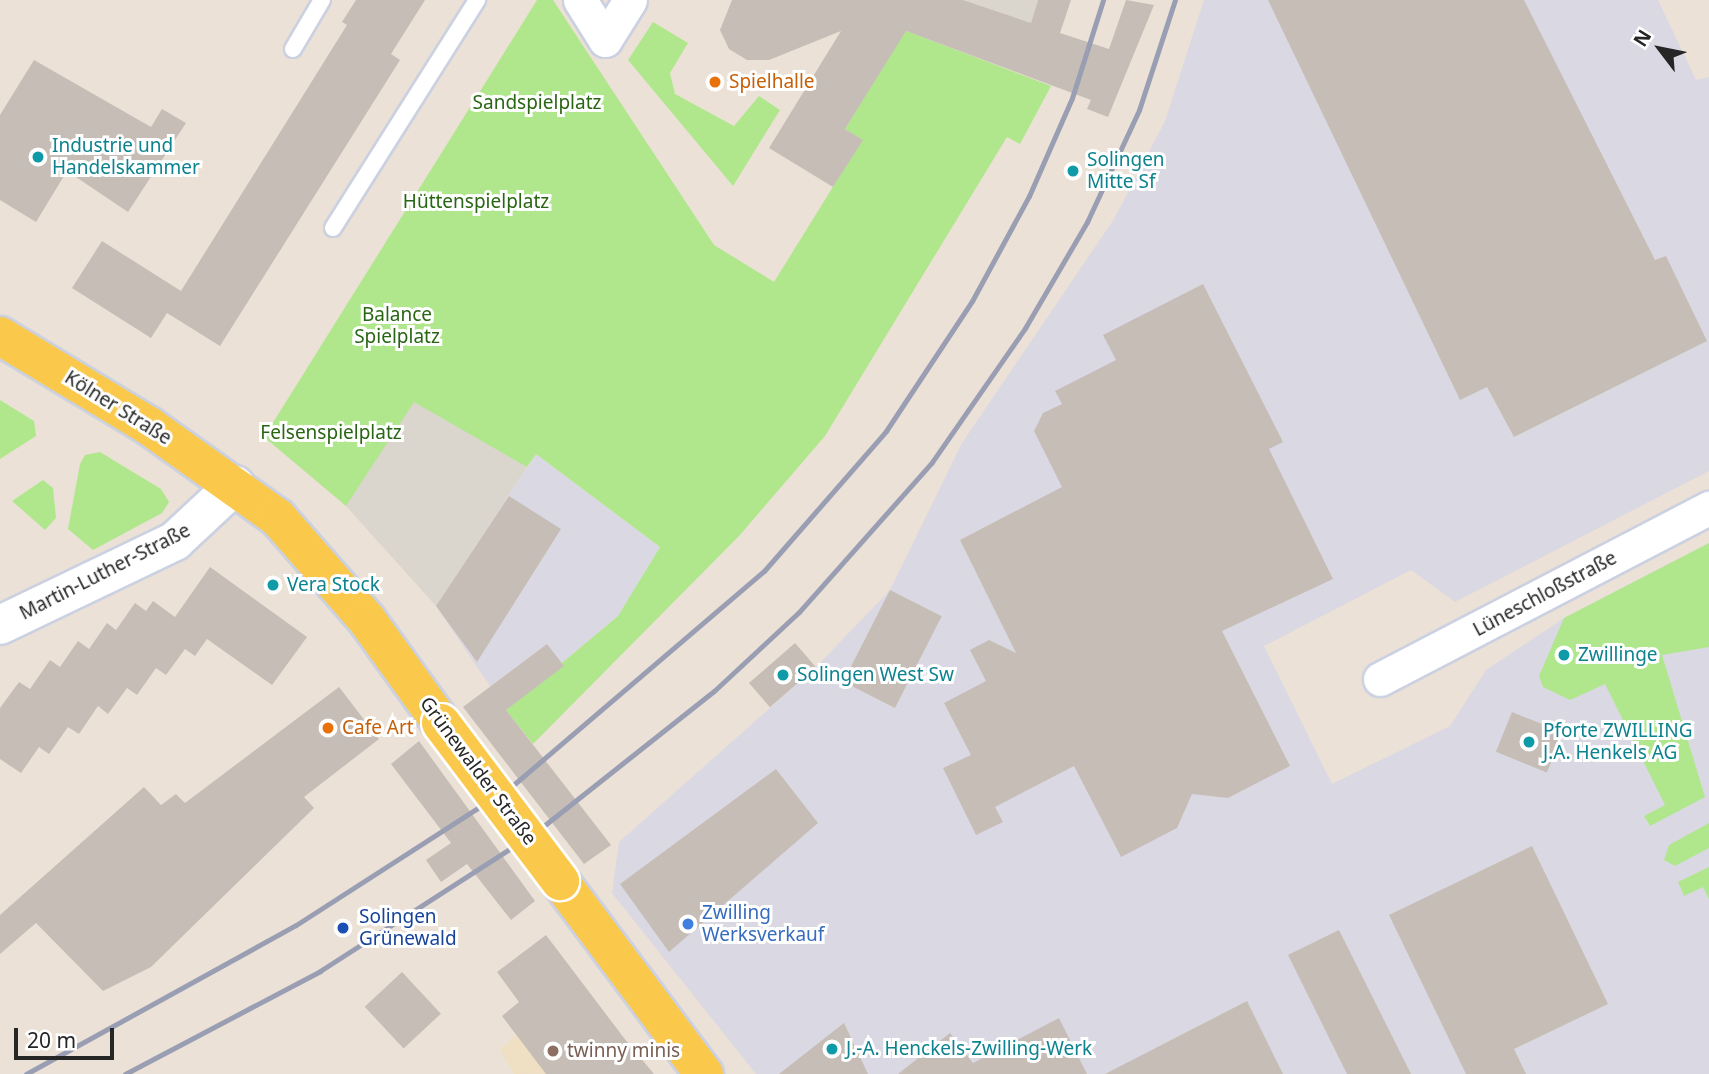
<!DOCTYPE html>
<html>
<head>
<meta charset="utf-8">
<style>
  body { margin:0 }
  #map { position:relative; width:1709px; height:1074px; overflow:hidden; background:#ebe1d6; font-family:"Noto Sans",sans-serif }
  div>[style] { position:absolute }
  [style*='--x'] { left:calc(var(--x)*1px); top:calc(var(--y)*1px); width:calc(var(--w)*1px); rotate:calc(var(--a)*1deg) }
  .industrial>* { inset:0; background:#dad8e2 }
  .education>* { inset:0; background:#efdfc3 }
  .green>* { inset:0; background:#b0e78d }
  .plaza>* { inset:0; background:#dad5cd }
  .building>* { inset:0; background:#c6beb6; transform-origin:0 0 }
  .roads { filter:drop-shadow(2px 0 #cbd1e1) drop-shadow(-2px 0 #cbd1e1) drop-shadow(0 2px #cbd1e1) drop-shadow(0 -2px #cbd1e1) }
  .lane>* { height:16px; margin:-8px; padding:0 8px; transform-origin:8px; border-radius:8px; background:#fff }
  .street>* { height:33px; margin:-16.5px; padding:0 16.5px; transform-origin:16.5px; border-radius:16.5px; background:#fff }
  .secondary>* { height:38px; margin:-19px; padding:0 19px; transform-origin:19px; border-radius:19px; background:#fff }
  .primary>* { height:38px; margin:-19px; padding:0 19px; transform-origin:19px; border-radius:19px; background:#fac94c }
  .rail>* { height:5px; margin:-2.5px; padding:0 2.5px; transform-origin:2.5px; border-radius:2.5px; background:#999eb3 }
  .bridges { filter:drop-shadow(2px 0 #fff) drop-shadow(-2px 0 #fff) drop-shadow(0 2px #fff) drop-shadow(0 -2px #fff) }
  .primary-bridge>* { height:38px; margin:-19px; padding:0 19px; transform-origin:19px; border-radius:19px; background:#fac94c }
  .dots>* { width:19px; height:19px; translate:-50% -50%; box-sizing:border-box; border:4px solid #fff; border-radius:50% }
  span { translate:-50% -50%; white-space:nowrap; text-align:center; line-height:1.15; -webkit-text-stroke:6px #fff; paint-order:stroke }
  .food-label { font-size:19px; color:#c56008 }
  .left { translate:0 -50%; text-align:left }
  .park-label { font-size:19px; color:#296614 }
  .culture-label { font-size:19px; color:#0d838f }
  .street-label { font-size:19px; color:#262626 }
  .shop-label { font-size:19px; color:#366cbe }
  .transit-label { font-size:19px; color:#164399 }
  .education-label { font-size:19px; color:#785e54 }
  .north { position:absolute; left:1625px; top:14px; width:70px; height:70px; -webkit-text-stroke:5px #fff; paint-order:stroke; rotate:302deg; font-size:19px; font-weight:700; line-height:28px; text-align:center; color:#262626 }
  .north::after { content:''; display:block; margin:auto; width:24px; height:32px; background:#262626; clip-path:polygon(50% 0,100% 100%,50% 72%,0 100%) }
  .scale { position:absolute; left:14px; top:1028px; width:100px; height:32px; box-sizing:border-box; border:4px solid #262626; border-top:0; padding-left:9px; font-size:21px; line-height:24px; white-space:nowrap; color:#262626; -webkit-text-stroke:5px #fff; paint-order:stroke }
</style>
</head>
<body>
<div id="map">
  <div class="industrial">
    <i style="clip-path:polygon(1204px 0,1658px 0,1696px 80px,1709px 77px,1709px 471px,1455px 602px,1411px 570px,1264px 646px,1332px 784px,1450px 726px,1486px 670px,1564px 618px,1709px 543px,1709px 1074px,756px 1074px,612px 893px,619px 842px,816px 667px,890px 590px,962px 443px,1114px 219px,1165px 121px)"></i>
    <i style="clip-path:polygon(536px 454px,660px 547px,618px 616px,506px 710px,436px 606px)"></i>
  </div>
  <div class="education">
    <i style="clip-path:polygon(517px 1035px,530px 1053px,586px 1067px,624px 1038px,654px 1073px,514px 1074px,500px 1049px)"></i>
  </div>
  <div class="green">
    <i style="clip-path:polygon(537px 0,553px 0,714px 245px,774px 282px,862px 140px,845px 129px,888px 59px,838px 5px,1051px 86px,1020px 144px,1007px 137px,825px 436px,739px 536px,533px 744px,506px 710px,618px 616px,660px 547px,536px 454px,527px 467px,346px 506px,264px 437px)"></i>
    <i style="clip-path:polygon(653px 22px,688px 43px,670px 73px,675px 94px,734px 126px,759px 96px,780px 110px,733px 186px,628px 60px)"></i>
    <i style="clip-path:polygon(0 400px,34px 421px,36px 436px,0 459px)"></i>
    <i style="clip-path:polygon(100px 452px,161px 489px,169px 502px,162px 513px,93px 550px,68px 529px,80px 464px,85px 455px)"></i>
    <i style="clip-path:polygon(43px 480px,53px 488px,56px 518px,45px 530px,12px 501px)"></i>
    <i style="clip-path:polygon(1709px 543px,1709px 647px,1662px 655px,1705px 797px,1650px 826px,1644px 816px,1665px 805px,1605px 684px,1570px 700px,1543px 687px,1539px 676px,1564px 618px)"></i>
    <i style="clip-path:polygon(1709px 823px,1709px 848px,1675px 866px,1664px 860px,1669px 845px)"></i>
    <i style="clip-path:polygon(1709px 867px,1709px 899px,1703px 887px,1684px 896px,1678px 882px)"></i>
  </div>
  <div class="plaza">
    <i style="clip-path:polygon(963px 0,1038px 0,1031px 23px)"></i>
    <i style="clip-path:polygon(414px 402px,527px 467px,436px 606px,346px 506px)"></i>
  </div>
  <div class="building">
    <i style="clip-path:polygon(356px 0,425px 0,391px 54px,400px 60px,220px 346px,167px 313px,151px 338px,72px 288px,102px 241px,181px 291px,347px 25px,342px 22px)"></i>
    <i style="clip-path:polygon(732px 0,963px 0,1031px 23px,1038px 0,1071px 0,1060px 33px,1109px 49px,1126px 0,1154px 5px,1108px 117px,1087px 109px,1091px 100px,906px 31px,845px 129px,863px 140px,833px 187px,769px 148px,841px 31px,769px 60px,747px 60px,729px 49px,720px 30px)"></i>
    <i style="clip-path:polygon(1268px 0,1524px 0,1655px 260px,1666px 256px,1707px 341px,1514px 437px,1487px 387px,1460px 400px)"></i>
    <i style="clip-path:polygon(34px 60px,151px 127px,162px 109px,186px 123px,128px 212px,67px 171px,36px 222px,0 200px,0 115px)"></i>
    <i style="clip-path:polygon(1203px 284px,1283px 442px,1269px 449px,1333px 579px,1222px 631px,1290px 766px,1228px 798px,1192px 794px,1177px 828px,1121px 857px,1074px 766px,995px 807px,1003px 822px,976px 835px,943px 768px,971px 755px,944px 703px,986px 681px,970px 650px,989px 640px,1016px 653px,960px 540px,1062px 487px,1034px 431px,1043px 413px,1062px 404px,1055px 391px,1116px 360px,1103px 335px)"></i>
    <i style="clip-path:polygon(509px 496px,561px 529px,477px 662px,436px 606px)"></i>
    <i style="clip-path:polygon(210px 567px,307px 637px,272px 685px,207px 639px,195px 656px,185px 649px,166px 675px,156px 668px,137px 695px,127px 688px,108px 714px,98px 706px,79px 734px,68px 727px,49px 754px,39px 747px,21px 773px,0 759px,0 708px,19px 682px,30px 689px,50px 660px,60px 667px,78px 641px,89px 649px,107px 623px,116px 630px,135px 603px,146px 611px,153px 601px,175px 617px)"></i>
    <i style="left:890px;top:590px;width:58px;height:103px;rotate:27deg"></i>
    <i style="left:795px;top:643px;width:32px;height:61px;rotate:49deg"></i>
    <i style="clip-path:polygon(547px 644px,564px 666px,506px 710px,611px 845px,584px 864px,463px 707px)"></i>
    <i style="clip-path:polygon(339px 687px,379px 739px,304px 797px,314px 808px,151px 967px,103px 991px,36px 923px,0 954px,0 915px,144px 787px,161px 805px,176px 794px,185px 803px)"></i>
    <i style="left:1512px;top:712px;width:55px;height:43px;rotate:22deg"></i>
    <i style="clip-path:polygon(419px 741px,535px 901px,511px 920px,467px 864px,441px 882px,426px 860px,451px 843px,391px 764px)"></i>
    <i style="clip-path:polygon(776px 769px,818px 823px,669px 952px,620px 884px)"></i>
    <i style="clip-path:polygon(1532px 846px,1608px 1004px,1514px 1049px,1526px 1074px,1466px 1074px,1389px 915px)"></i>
    <i style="clip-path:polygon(1339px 930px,1411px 1074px,1347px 1074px,1288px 955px)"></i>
    <i style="clip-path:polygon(546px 935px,624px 1038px,654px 1074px,546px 1074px,502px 1016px,519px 1002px,497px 972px)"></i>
    <i style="left:402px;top:972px;width:57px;height:51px;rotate:47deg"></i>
    <i style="clip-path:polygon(1247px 1001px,1283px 1074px,1105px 1074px)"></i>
    <i style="clip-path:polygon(1059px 1018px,1087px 1074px,898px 1074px,950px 1033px,973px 1063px)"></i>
    <i style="clip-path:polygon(844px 1023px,868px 1074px,779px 1074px)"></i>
  </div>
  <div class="roads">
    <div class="lane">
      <i style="--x:293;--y:49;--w:57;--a:-59.4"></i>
      <i style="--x:333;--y:228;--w:270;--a:-57.7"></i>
    </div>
    <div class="street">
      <i style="--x:580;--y:0;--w:47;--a:58"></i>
      <i style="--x:605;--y:40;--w:47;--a:-58"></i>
      <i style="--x:1380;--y:679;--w:371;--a:-27.5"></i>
    </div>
    <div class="secondary">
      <i style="--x:0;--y:625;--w:194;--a:-25.6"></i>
      <i style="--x:175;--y:541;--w:82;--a:-43"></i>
    </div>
    <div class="primary">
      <i style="--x:0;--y:336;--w:174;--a:31.1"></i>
      <i style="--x:149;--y:426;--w:158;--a:35.5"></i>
      <i style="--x:278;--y:518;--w:135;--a:48.9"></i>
      <i style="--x:367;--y:620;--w:127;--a:54.3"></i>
      <i style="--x:560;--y:881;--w:241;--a:53.3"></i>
    </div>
  </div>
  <div class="rail">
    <i style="--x:26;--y:1074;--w:308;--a:-28.9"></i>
    <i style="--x:296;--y:925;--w:257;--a:-32.8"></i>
    <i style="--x:512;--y:786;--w:331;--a:-40.5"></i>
    <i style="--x:764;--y:571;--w:186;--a:-48.9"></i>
    <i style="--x:886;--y:431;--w:156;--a:-56.5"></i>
    <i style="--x:972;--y:301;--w:119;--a:-61.5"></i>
    <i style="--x:1029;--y:196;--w:107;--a:-66.3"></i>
    <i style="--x:1072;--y:98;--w:103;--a:-72.4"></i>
    <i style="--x:125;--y:1074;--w:221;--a:-27.8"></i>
    <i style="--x:320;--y:971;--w:257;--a:-32.8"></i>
    <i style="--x:536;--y:832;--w:227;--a:-38.4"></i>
    <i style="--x:714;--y:691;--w:116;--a:-42.9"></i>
    <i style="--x:799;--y:612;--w:200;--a:-48.4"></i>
    <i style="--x:932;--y:462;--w:163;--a:-55.2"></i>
    <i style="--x:1025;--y:328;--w:123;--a:-59.7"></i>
    <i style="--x:1087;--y:222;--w:123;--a:-65.1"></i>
    <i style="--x:1139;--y:110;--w:116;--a:-71.9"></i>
  </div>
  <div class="bridges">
    <div class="primary-bridge">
      <i style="--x:441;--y:723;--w:198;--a:53"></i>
    </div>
  </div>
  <div class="dots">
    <i style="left:715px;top:82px;background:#e8710a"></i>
    <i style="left:38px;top:157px;background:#0f9aa8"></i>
    <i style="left:1073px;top:171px;background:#0f9aa8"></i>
    <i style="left:273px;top:585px;background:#0f9aa8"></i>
    <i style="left:1564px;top:655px;background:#0f9aa8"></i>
    <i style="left:783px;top:675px;background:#0f9aa8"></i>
    <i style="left:328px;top:728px;background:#e8710a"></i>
    <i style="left:1529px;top:742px;background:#0f9aa8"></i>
    <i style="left:688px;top:924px;background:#3f7fe0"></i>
    <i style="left:343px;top:928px;background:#1a4fb4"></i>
    <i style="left:832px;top:1049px;background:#0f9aa8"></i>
    <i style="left:553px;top:1051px;background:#8d6e63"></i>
  </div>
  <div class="food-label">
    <span class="left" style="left:729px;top:82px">Spielhalle</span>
    <span class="left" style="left:342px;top:728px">Cafe Art</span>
  </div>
  <div class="park-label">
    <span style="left:537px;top:103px">Sandspielplatz</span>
    <span style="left:476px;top:202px">Hüttenspielplatz</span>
    <span style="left:397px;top:326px">Balance<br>Spielplatz</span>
    <span style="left:331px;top:433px">Felsenspielplatz</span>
  </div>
  <div class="culture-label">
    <span class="left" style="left:52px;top:157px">Industrie und<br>Handelskammer</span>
    <span class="left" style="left:1087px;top:171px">Solingen<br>Mitte Sf</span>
    <span class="left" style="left:287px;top:585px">Vera Stock</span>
    <span class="left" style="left:1578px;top:655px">Zwillinge</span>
    <span class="left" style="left:797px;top:675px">Solingen West Sw</span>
    <span class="left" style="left:1543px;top:742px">Pforte ZWILLING<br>J.A. Henkels AG</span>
    <span class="left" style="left:846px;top:1049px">J.-A. Henckels-Zwilling-Werk</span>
  </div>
  <div class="street-label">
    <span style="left:118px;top:408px;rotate:32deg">Kölner Straße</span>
    <span style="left:105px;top:572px;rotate:-27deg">Martin-Luther-Straße</span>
    <span style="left:1545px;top:594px;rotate:-28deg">Lüneschloßstraße</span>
    <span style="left:478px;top:771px;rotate:53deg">Grünewalder Straße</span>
  </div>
  <div class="shop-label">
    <span class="left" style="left:702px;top:924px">Zwilling<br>Werksverkauf</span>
  </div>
  <div class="transit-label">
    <span class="left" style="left:359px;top:928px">Solingen<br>Grünewald</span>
  </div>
  <div class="education-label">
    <span class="left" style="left:567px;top:1051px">twinny minis</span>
  </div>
  <div class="north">N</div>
  <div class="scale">20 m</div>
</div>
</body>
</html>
